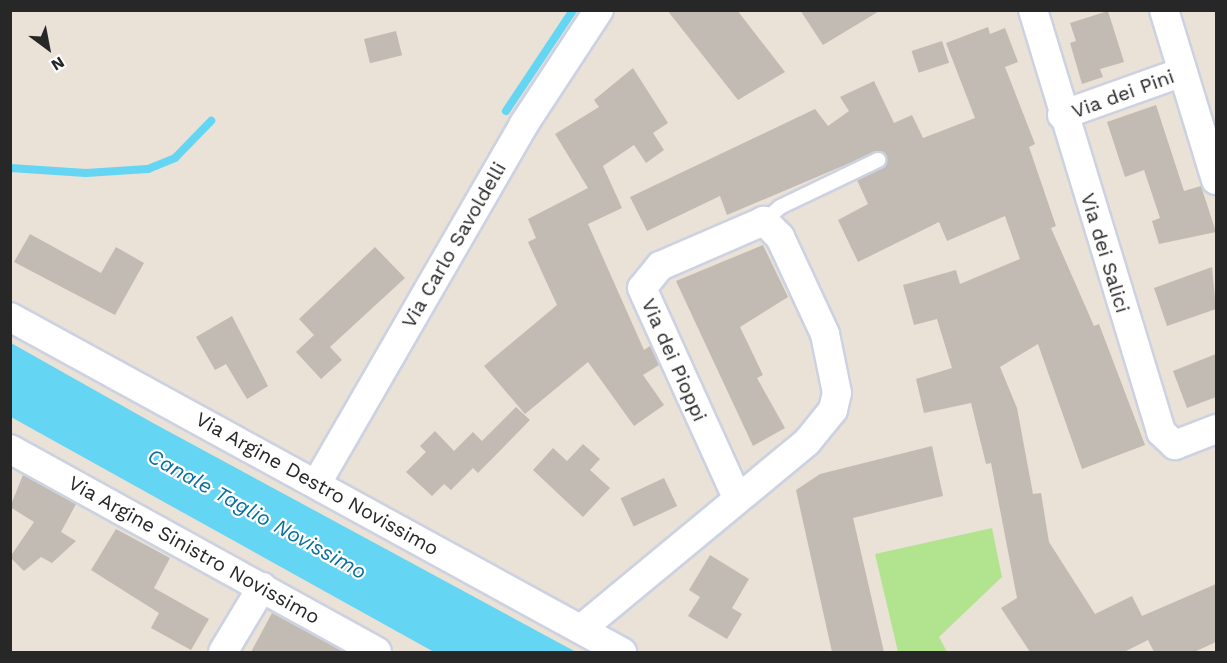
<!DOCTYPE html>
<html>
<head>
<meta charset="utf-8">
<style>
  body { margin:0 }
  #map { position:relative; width:1227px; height:663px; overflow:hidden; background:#eae1d7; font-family:"Work Sans",sans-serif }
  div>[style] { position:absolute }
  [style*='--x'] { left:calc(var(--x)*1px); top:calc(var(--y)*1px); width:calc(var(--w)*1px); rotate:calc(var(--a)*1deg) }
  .green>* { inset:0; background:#b2e490 }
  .water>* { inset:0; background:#64d5f2 }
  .stream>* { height:8px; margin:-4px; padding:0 4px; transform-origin:4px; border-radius:4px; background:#64d5f2 }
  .building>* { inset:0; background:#c2bbb4; transform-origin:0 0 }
  .roads { filter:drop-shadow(2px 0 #ccd2e1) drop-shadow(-2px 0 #ccd2e1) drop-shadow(0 2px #ccd2e1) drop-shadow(0 -2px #ccd2e1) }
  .lane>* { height:14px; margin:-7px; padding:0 7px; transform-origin:7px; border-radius:7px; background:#fff }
  .street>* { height:28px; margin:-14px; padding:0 14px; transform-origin:14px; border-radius:14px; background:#fff }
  span { translate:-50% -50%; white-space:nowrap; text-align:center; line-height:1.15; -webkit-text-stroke:4.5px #fff; paint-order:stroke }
  .street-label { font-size:20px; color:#272727 }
  .water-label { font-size:21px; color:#08709a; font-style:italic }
  .frame { position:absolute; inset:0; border:12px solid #272727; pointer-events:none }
  .north { position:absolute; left:18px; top:18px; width:60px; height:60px; -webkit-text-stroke:4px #fff; paint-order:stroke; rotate:148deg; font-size:16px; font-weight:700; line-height:24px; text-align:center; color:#272727 }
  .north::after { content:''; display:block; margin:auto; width:21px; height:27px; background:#272727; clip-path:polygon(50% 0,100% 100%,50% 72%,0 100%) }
</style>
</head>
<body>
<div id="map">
  <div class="green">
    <i style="clip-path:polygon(992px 528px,1002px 577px,939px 637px,947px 652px,898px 652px,875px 554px)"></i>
  </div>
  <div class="water">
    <i style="clip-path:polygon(11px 343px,153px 423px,576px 652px,434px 652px,11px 417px)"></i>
  </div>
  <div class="stream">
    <i style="--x:506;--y:111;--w:121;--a:-56.4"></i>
    <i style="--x:10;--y:168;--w:76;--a:3.8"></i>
    <i style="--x:86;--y:173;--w:62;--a:-3.7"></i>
    <i style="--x:148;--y:169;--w:29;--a:-22"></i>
    <i style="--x:175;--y:158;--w:52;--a:-45.8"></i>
  </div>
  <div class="building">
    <i style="clip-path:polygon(667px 10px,737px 10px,785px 72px,738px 100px)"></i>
    <i style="clip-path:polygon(800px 10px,881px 10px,823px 45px)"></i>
    <i style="clip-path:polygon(1108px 11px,1124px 62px,1100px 69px,1103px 77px,1082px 84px,1070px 43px,1076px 41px,1070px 23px)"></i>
    <i style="clip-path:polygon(988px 27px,990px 34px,1005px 28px,1018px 62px,1005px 67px,1035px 144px,1029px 147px,1056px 226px,1051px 228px,1094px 326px,1099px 324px,1145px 445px,1082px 469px,1038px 344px,1000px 367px,1017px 408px,1033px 494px,1041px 493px,1049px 542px,1095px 614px,1132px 596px,1142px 616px,1216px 584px,1216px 642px,1194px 652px,1154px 652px,1148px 640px,1124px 652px,1030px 652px,1001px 608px,1017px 598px,991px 463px,986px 464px,971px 403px,924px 413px,916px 379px,952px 368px,937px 319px,914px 325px,903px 285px,956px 270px,960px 284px,1020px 259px,1005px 216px,947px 241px,939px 222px,858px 262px,838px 220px,868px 204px,857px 180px,885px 166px,886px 157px,878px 151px,727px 215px,720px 196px,647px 231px,630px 197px,815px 109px,828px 126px,849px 111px,840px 97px,874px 81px,894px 123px,912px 115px,923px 138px,975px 118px,946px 43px)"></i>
    <i style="left:396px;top:31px;width:25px;height:33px;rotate:76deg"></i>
    <i style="left:942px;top:41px;width:23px;height:32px;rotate:72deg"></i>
    <i style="clip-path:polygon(633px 68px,668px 123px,653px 133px,664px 150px,646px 163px,634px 145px,603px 166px,622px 208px,588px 224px,644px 350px,650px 346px,659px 365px,643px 375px,664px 405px,634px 426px,588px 362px,525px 414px,484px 366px,557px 305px,528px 242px,536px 238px,528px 219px,588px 188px,555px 134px,599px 107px,594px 100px)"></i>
    <i style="clip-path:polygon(1156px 105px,1184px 191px,1201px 186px,1216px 232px,1159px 244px,1152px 221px,1160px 218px,1144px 170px,1125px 177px,1107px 122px)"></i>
    <i style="clip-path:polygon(30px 234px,101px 273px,116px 247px,144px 263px,115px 315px,14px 262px)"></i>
    <i style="clip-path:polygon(763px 245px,788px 297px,740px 327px,763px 375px,757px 378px,785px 428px,753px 446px,676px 281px)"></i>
    <i style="clip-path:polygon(375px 247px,405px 278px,330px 347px,342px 360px,321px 379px,296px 352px,314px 335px,299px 319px)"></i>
    <i style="clip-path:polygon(1212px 267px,1216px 309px,1167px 326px,1154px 288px)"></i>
    <i style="clip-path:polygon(232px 316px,268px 386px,247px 399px,226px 364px,215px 370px,196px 337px)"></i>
    <i style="clip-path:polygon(1216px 354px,1216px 397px,1187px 408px,1173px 371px)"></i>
    <i style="clip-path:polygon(516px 407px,530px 420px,478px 473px,473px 468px,451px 490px,444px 484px,432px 496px,406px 472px,426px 452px,420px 446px,435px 431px,454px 451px,473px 432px,482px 441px)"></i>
    <i style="clip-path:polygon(583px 444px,600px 459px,590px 470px,610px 488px,583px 517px,533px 470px,553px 448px,567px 461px)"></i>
    <i style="clip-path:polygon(932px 446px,943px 496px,853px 518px,884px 652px,832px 652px,796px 490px,820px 474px)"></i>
    <i style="clip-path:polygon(23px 475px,76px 504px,61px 532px,76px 541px,52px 563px,41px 557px,24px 571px,10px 557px,34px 522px,10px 507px)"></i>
    <i style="left:664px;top:478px;width:31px;height:48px;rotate:65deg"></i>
    <i style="clip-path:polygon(116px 529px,170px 558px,154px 588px,209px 619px,191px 650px,151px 628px,159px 613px,91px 570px)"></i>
    <i style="clip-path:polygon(710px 555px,749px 579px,732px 608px,742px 614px,727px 639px,688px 616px,700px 597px,689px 590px)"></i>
    <i style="clip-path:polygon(272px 613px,344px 652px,251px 652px)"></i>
  </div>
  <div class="roads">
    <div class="lane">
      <i style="--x:764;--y:221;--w:21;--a:-41"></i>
      <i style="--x:780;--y:207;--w:109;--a:-25.6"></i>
    </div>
    <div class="street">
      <i style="--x:1033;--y:10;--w:441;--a:73.1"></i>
      <i style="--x:1161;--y:432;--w:19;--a:43"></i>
      <i style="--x:1175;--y:445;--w:44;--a:-21.3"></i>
      <i style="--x:1164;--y:10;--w:178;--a:73"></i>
      <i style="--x:1062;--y:115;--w:128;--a:-19.6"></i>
      <i style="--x:10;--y:317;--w:698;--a:28.7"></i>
      <i style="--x:10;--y:449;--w:419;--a:28.9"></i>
      <i style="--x:317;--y:483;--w:414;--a:-60"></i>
      <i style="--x:524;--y:124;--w:136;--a:-56.7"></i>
      <i style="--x:581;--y:629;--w:293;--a:-39.6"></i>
      <i style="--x:807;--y:442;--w:41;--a:-50.9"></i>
      <i style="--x:833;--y:410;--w:17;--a:-77"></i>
      <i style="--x:837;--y:393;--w:60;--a:-101.5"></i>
      <i style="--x:825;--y:334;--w:107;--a:-114.9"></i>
      <i style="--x:780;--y:237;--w:23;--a:-135"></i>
      <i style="--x:764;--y:221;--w:113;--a:156.6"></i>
      <i style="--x:660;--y:266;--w:28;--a:129"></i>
      <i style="--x:642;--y:288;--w:230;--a:65.6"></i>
      <i style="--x:223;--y:652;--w:76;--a:-59"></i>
    </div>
  </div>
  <div class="street-label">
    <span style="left:1123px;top:94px;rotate:-20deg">Via dei Pini</span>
    <span style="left:454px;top:245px;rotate:-60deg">Via Carlo Savoldelli</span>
    <span style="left:1105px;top:253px;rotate:73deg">Via dei Salici</span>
    <span style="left:674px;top:360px;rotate:66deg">Via dei Pioppi</span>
    <span style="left:317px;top:484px;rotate:29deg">Via Argine Destro Novissimo</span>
    <span style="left:194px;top:550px;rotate:29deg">Via Argine Sinistro Novissimo</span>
  </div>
  <div class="water-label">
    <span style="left:257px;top:514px;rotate:29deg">Canale Taglio Novissimo</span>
  </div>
  <div class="frame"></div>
  <div class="north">N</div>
</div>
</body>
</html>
